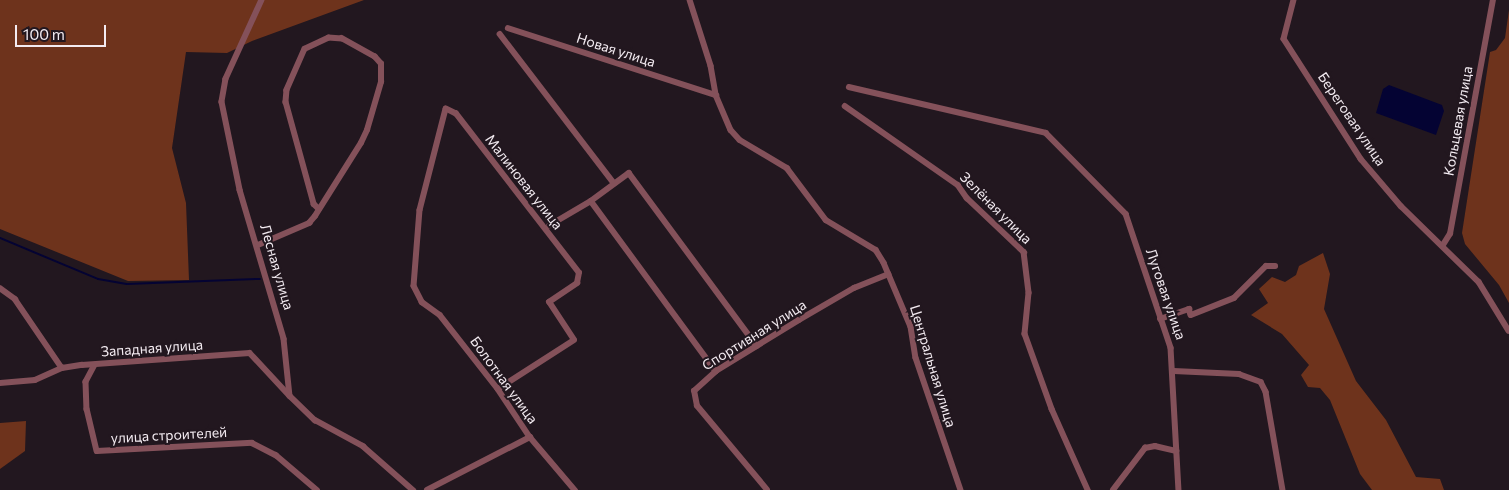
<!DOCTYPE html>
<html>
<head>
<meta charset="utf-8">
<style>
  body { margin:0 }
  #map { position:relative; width:1509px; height:490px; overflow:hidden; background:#22171f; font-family:Commissioner,sans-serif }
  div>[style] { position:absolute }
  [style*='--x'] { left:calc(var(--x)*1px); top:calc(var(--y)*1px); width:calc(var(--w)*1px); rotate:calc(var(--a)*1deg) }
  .forest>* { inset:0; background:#6e331c }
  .water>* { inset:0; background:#040333 }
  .stream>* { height:2px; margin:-1px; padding:0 1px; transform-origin:1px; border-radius:1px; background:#040333 }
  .street>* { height:5.5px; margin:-2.75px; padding:0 2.75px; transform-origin:2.75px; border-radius:2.75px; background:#84515a }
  span { translate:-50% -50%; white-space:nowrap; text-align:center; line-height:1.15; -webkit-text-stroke:4px #22171f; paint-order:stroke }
  .street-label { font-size:14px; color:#f3ebf1 }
  .scale { position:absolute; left:15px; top:25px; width:91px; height:22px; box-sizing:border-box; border:2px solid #f3ebf1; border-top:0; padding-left:6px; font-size:15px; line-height:18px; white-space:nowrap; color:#f3ebf1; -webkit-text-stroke:4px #22171f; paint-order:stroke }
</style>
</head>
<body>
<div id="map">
  <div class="forest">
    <i style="clip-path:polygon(0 0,364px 0,252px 41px,227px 53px,186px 52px,172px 148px,186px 203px,189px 280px,128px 281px,0 229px)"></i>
    <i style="clip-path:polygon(1509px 10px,1509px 303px,1499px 285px,1465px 244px,1462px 233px,1490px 52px,1496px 50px,1505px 38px)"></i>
    <i style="clip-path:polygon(1323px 253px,1330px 274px,1324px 309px,1356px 381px,1386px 420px,1416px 477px,1440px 479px,1444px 490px,1372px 490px,1360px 474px,1330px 400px,1320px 388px,1308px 387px,1301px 375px,1309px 365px,1282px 334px,1251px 315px,1268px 303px,1259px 289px,1272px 277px,1285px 282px,1296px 275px,1299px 266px)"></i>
    <i style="clip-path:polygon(26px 421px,25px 451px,0 469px,0 423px)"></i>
  </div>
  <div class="water">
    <i style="clip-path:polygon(1389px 85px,1442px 105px,1444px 111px,1436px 135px,1376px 113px,1383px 89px)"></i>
  </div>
  <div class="stream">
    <i style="--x:0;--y:238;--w:106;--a:22.7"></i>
    <i style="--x:98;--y:279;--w:29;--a:10"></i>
    <i style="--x:127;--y:284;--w:133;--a:-2.2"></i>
  </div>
  <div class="street">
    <i style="--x:262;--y:0;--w:87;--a:114.5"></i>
    <i style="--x:226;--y:79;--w:23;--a:100"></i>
    <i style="--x:222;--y:102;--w:90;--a:78.4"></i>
    <i style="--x:240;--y:190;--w:155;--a:73.5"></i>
    <i style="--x:284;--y:339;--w:57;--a:84"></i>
    <i style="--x:290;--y:396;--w:35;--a:44"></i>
    <i style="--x:315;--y:420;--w:55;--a:28.4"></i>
    <i style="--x:363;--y:446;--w:67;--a:41.3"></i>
    <i style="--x:690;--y:0;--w:69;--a:72.3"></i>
    <i style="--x:711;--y:66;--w:29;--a:80"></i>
    <i style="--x:716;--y:95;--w:38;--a:67"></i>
    <i style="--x:731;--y:130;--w:13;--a:48"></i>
    <i style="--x:740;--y:140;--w:55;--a:30.8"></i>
    <i style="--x:787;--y:168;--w:65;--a:53.1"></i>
    <i style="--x:826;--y:220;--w:58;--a:31"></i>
    <i style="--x:876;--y:250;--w:15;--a:58"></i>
    <i style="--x:884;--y:263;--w:69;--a:67.1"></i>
    <i style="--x:911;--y:327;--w:31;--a:81"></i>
    <i style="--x:916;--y:358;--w:139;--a:71.2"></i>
    <i style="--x:1294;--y:0;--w:40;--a:104.4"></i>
    <i style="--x:1284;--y:39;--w:143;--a:57.3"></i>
    <i style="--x:1361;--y:159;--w:62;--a:49.6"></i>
    <i style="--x:1401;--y:206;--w:109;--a:44.3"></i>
    <i style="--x:1479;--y:282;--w:57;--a:58.5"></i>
    <i style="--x:508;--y:28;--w:219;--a:17.9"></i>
    <i style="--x:500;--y:34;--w:188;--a:52.6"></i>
    <i style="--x:849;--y:87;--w:202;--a:13.1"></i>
    <i style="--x:1046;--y:133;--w:114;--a:45.4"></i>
    <i style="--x:1126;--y:214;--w:141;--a:71.4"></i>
    <i style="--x:1171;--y:348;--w:142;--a:86.8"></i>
    <i style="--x:845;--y:106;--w:138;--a:35"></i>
    <i style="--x:958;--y:185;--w:16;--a:55"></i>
    <i style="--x:967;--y:198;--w:79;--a:43.5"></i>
    <i style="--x:1024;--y:252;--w:41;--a:83"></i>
    <i style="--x:1029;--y:293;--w:41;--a:95.6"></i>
    <i style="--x:1025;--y:334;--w:80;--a:70.2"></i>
    <i style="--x:1052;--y:409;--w:89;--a:66"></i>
    <i style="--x:591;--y:201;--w:211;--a:53.7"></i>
    <i style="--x:545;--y:228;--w:53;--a:-30.4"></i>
    <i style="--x:591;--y:201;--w:47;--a:-36.4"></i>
    <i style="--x:629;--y:173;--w:215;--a:53.5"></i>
    <i style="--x:258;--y:245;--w:56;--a:-23.3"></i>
    <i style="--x:309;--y:223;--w:9;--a:-49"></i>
    <i style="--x:315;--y:216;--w:86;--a:-57.8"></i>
    <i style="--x:361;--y:143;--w:14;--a:-65"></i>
    <i style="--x:367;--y:130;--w:50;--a:-73.7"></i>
    <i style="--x:381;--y:82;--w:18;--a:-90"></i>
    <i style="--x:381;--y:64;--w:9;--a:-131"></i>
    <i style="--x:375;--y:57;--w:38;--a:-151"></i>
    <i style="--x:342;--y:39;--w:13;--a:-176"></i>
    <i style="--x:329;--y:38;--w:26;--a:155"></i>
    <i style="--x:305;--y:49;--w:45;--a:113.7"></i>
    <i style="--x:287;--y:90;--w:12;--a:95"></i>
    <i style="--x:286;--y:102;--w:106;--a:74.6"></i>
    <i style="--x:314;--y:204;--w:7;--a:45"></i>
    <i style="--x:1443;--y:245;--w:13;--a:-58"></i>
    <i style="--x:1450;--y:234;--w:238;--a:-79.6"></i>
    <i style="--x:0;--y:288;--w:19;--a:36"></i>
    <i style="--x:15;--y:299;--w:83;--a:55.7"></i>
    <i style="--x:1160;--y:319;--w:31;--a:-19"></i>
    <i style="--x:1189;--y:309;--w:6;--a:72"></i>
    <i style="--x:1191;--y:315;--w:46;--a:-21.6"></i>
    <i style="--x:1234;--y:298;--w:45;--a:-45"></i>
    <i style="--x:1266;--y:266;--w:9;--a:0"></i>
    <i style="--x:95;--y:365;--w:19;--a:118"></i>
    <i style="--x:86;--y:382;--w:27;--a:88"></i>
    <i style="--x:87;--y:409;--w:43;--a:76.6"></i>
    <i style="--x:97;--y:451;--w:155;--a:-3"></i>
    <i style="--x:252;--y:443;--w:27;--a:27"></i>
    <i style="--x:276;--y:455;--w:54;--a:40.5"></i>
    <i style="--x:1174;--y:371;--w:65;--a:2.6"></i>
    <i style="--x:1239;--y:374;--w:23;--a:20"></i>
    <i style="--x:1261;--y:382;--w:11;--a:63"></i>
    <i style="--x:1266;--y:392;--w:99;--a:80.2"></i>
    <i style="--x:0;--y:383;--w:35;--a:-5"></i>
    <i style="--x:35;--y:380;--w:30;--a:-24"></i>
    <i style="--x:62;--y:368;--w:20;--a:-9"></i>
    <i style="--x:82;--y:365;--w:168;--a:-4.1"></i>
    <i style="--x:250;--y:353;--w:59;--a:47.1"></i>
    <i style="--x:498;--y:389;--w:90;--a:-32.8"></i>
    <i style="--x:574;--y:340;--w:45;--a:-123.3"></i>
    <i style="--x:549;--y:302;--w:34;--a:-34"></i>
    <i style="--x:577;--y:283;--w:10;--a:-79"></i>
    <i style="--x:579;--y:273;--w:201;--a:-127.7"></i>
    <i style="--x:456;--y:114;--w:11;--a:-153"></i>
    <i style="--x:446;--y:109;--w:104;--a:104.4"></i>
    <i style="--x:420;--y:210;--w:76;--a:94.5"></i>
    <i style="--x:414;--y:286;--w:18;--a:63"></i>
    <i style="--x:422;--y:302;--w:22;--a:36"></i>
    <i style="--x:440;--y:315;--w:94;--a:51.9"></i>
    <i style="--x:498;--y:389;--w:58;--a:56.3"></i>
    <i style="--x:530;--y:437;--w:70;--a:49.7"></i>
    <i style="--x:427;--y:490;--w:116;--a:-27.2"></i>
    <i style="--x:767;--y:490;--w:109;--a:-129.8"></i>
    <i style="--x:697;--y:406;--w:15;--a:-101"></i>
    <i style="--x:694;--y:391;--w:30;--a:-42"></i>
    <i style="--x:716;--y:371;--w:97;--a:-31.6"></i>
    <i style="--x:799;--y:320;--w:64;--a:-30.2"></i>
    <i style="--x:854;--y:288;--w:37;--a:-22"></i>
    <i style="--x:1113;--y:490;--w:53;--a:-52.7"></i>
    <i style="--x:1145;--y:448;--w:10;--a:-11"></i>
    <i style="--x:1155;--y:446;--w:22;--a:13"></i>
  </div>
  <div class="street-label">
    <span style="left:616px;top:50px;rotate:18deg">Новая улица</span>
    <span style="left:1352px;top:119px;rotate:56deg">Береговая улица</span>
    <span style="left:1458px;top:121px;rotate:-80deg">Кольцевая улица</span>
    <span style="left:524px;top:182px;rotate:52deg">Малиновая улица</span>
    <span style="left:996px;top:208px;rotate:45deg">Зелёная улица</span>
    <span style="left:277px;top:267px;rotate:74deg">Лесная улица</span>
    <span style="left:1166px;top:294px;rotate:71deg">Луговая улица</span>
    <span style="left:754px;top:335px;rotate:-32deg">Спортивная улица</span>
    <span style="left:152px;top:348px;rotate:-4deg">Западная улица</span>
    <span style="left:933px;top:366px;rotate:73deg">Центральная улица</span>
    <span style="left:504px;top:380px;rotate:54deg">Болотная улица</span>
    <span style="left:169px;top:435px;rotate:-3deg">улица строителей</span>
  </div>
  <div class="scale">100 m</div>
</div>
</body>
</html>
